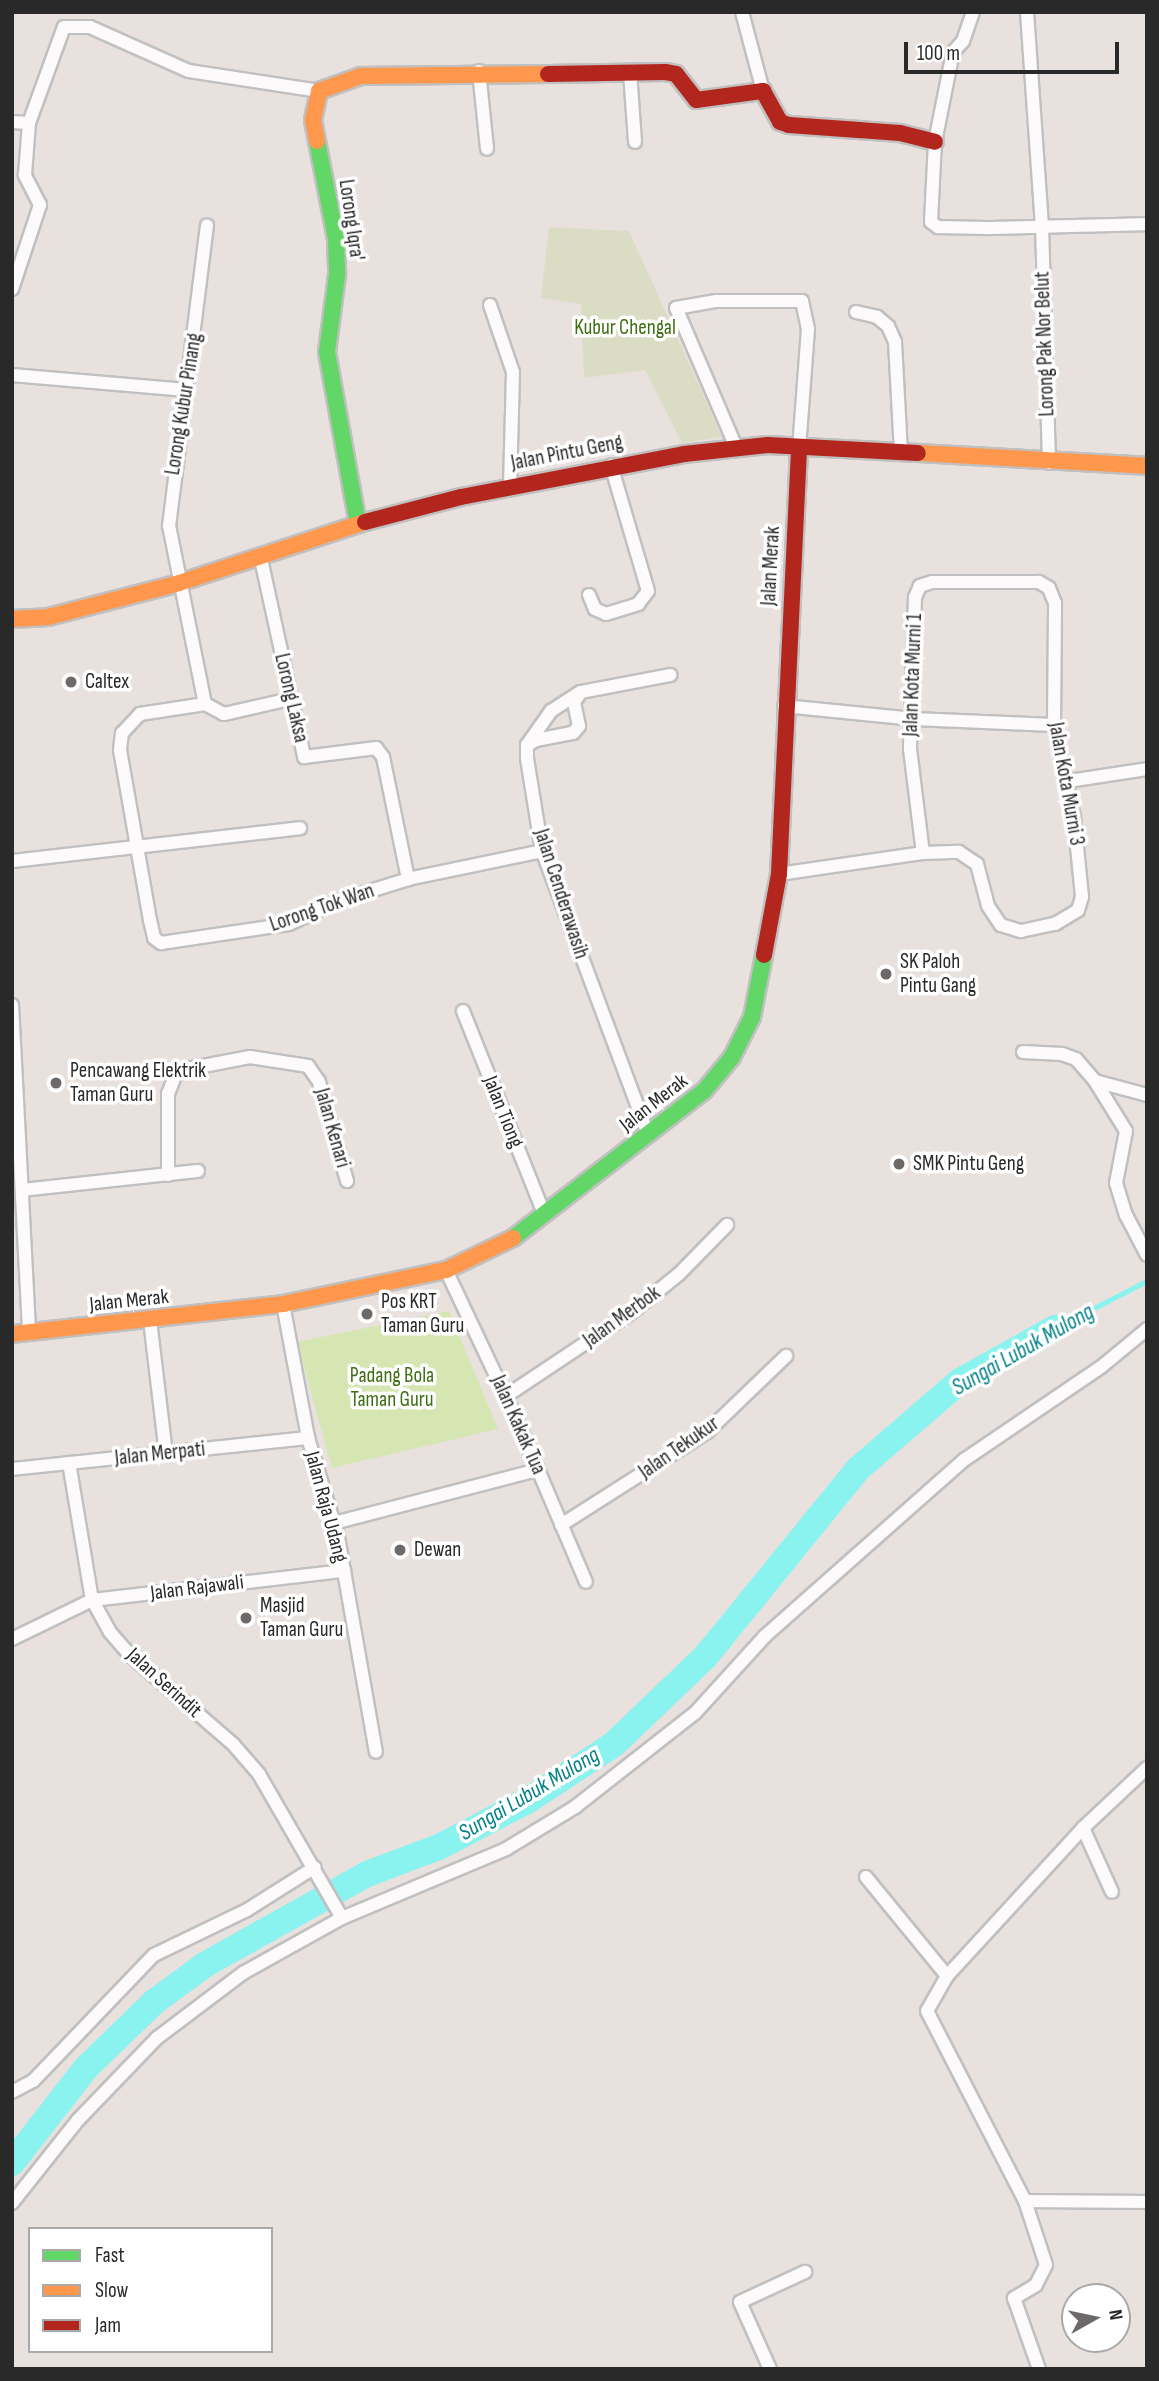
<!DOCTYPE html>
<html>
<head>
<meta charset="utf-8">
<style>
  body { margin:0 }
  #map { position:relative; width:1159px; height:2381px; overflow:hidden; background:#e8e1de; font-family:"Sofia Sans Condensed",sans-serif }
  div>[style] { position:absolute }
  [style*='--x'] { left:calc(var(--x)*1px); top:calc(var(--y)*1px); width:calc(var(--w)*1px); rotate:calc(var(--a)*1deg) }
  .green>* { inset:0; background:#d6e6b3 }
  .cemetery>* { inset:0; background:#daddc4 }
  .stream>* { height:4.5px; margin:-2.25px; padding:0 2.25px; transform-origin:2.25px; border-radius:2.25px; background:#8af3f0 }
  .river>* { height:26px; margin:-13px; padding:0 13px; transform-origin:13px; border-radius:13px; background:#8af3f0 }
  .roads { filter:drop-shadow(2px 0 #c1c0c0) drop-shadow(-2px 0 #c1c0c0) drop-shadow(0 2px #c1c0c0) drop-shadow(0 -2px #c1c0c0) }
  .street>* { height:12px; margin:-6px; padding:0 6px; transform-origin:6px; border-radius:6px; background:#fcfafa }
  .fast>* { height:16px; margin:-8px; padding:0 8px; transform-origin:8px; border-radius:8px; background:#63d668 }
  .slow>* { height:16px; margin:-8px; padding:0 8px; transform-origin:8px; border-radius:8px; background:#ff974d }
  .jam>* { height:16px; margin:-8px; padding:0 8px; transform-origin:8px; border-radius:8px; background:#b3261e }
  .dots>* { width:19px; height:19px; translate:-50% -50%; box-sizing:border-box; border:4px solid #fff; border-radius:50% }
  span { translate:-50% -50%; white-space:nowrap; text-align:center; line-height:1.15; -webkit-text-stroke:7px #fff; paint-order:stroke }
  .street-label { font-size:21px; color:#292929 }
  .park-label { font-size:21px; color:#3f6d12 }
  .poi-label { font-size:21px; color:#292929 }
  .left { translate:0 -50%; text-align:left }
  .water-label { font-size:23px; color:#038189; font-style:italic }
  .frame { position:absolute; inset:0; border:14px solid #292929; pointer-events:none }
  .legend { position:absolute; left:28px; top:2227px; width:245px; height:126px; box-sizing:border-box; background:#fff; border:2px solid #a9a9a9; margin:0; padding:9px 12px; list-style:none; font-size:21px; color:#292929 }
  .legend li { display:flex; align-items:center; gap:14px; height:35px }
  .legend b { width:35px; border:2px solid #a9a9a9 }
  .north { position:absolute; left:1061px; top:2283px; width:70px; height:70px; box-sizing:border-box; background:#fff; border:2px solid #a9a9a9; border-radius:50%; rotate:81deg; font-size:19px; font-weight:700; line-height:28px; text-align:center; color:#292929 }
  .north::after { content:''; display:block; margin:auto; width:24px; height:32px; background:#6c6968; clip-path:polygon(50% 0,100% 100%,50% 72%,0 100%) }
  .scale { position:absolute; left:904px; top:42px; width:215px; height:32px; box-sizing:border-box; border:4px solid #292929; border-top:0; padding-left:9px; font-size:21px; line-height:24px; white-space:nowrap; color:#292929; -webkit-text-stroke:5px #fff; paint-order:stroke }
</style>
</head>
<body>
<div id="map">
  <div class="green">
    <i style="clip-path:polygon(449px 1311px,498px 1429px,332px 1468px,297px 1342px)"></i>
  </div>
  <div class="cemetery">
    <i style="clip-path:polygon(549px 227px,629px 231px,722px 437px,682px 443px,645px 370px,584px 378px,581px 304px,541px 298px)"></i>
  </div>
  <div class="stream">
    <i style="--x:1055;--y:1328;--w:103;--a:-27.1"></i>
  </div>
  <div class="river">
    <i style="--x:12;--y:2163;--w:120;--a:-52.1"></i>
    <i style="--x:86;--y:2068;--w:95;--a:-44.1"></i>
    <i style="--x:154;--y:2002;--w:64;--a:-36.2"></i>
    <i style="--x:206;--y:1964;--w:184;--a:-29.2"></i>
    <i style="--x:367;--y:1874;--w:77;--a:-20.6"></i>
    <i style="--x:439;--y:1847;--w:99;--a:-27.6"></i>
    <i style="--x:527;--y:1801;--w:104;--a:-33.2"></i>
    <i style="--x:614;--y:1744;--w:127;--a:-43.7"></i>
    <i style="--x:706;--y:1656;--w:241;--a:-50.9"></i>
    <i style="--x:858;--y:1469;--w:135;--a:-40.8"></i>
    <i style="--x:960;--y:1381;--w:109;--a:-29.2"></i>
  </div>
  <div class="roads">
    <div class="street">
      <i style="--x:742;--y:12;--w:82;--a:75.1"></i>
      <i style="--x:973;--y:12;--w:31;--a:109"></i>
      <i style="--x:963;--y:41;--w:15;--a:132"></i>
      <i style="--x:953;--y:52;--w:92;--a:101.3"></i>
      <i style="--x:935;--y:142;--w:80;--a:92.9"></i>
      <i style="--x:931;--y:222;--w:9;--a:36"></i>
      <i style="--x:938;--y:227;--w:49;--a:1.2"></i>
      <i style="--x:987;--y:228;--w:160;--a:-1.4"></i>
      <i style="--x:1027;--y:12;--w:215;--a:86"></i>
      <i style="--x:1042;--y:226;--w:237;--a:88.3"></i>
      <i style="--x:479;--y:71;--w:78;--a:84.1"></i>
      <i style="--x:630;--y:72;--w:70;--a:85.9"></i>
      <i style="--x:12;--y:122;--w:17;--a:3"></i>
      <i style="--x:12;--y:289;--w:89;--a:-71.6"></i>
      <i style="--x:40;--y:205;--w:34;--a:-117"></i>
      <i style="--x:25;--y:175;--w:52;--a:-85.6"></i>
      <i style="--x:29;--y:123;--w:102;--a:-70"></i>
      <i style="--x:64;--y:27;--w:26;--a:0"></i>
      <i style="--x:90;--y:27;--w:108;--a:24"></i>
      <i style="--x:189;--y:71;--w:132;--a:8.7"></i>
      <i style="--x:490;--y:305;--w:71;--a:71.1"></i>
      <i style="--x:513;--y:372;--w:113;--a:91.5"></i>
      <i style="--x:856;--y:312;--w:22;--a:13"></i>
      <i style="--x:877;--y:317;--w:14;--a:39"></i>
      <i style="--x:888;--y:326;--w:17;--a:66"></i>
      <i style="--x:895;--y:342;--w:112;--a:86.9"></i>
      <i style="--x:12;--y:375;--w:175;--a:4.9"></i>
      <i style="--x:736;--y:447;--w:151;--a:-113.3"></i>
      <i style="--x:676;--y:308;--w:41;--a:-9.9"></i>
      <i style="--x:716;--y:301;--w:86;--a:0"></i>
      <i style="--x:802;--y:301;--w:29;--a:78"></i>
      <i style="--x:808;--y:329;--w:119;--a:94.3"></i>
      <i style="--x:261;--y:559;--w:203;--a:77.7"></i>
      <i style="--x:304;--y:757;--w:73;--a:-7.1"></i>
      <i style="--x:376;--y:748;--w:11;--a:52"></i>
      <i style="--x:383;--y:757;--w:125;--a:78.4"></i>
      <i style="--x:589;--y:595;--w:15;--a:67"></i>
      <i style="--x:595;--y:609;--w:12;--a:24"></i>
      <i style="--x:606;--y:614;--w:34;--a:-17"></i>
      <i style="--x:638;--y:604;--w:16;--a:-52"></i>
      <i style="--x:648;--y:591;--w:131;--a:-106.4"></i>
      <i style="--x:290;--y:699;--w:68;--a:167.2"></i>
      <i style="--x:224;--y:714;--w:21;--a:-152"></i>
      <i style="--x:205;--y:704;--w:66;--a:171.3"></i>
      <i style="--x:140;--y:714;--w:26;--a:133"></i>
      <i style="--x:122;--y:733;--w:17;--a:97"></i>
      <i style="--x:120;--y:750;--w:173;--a:80"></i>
      <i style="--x:150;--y:920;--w:18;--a:77"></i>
      <i style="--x:154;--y:938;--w:9;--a:36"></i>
      <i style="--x:161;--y:943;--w:129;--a:-8.4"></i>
      <i style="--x:289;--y:924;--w:54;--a:-25.1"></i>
      <i style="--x:338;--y:901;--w:73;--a:-17.4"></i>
      <i style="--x:408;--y:879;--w:137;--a:-11.8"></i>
      <i style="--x:205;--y:704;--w:182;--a:-101.4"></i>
      <i style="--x:169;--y:526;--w:303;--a:-82.8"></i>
      <i style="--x:784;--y:706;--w:131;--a:5.7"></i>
      <i style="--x:914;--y:719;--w:140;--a:2.5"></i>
      <i style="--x:527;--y:745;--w:42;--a:-54.8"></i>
      <i style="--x:551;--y:711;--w:35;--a:-33"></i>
      <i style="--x:1069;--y:781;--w:79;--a:-8.7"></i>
      <i style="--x:12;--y:861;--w:290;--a:-6.5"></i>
      <i style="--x:779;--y:874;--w:146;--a:-8.3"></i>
      <i style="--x:923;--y:853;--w:36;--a:-2"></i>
      <i style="--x:959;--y:852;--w:22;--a:34"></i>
      <i style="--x:977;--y:864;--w:43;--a:75.3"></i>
      <i style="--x:988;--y:906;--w:23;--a:56"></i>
      <i style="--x:1001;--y:925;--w:21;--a:17"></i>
      <i style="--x:1021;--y:931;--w:35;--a:-12"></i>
      <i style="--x:1055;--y:924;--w:27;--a:-31"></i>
      <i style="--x:1078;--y:910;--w:14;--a:-73"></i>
      <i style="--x:1082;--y:897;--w:80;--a:-95.7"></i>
      <i style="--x:1074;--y:817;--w:94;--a:-102.3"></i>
      <i style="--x:1054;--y:725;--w:122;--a:-89.5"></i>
      <i style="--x:1055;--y:603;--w:16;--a:-112"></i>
      <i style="--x:1049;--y:588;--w:12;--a:-149"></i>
      <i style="--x:1039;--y:582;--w:107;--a:180"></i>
      <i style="--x:932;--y:582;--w:13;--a:162"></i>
      <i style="--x:920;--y:586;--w:12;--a:114"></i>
      <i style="--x:915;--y:597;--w:152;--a:91.9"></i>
      <i style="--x:910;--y:749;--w:105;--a:82.9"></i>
      <i style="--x:12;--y:1005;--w:327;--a:87"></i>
      <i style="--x:463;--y:1011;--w:219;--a:68.2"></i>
      <i style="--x:1023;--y:1052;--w:39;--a:3"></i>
      <i style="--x:1062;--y:1054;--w:15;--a:20"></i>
      <i style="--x:1076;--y:1059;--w:29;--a:49"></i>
      <i style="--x:1095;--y:1081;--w:54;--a:15.1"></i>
      <i style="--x:1095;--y:1081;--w:59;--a:58.2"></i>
      <i style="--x:1126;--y:1131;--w:53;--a:100.9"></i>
      <i style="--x:1116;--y:1183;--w:34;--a:73"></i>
      <i style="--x:1126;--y:1215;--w:45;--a:62.3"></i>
      <i style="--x:648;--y:1134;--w:302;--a:-110.5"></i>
      <i style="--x:542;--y:851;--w:94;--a:-99.2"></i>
      <i style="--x:527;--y:758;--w:13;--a:-90"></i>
      <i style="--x:527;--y:745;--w:10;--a:-29"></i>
      <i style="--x:536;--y:740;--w:38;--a:-11"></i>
      <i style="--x:573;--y:733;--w:9;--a:-49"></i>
      <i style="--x:579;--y:726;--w:25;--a:-102"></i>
      <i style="--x:574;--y:702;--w:12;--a:-55"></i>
      <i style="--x:581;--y:692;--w:91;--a:-10.8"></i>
      <i style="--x:168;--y:1175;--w:81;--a:-90"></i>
      <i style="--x:168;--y:1094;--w:25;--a:-69"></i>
      <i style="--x:177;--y:1071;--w:74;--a:-10.9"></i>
      <i style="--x:250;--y:1057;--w:59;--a:8.8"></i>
      <i style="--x:308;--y:1066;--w:19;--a:55"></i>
      <i style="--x:319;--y:1082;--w:103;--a:74.2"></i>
      <i style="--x:22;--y:1190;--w:177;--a:-6.2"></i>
      <i style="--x:446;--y:1270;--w:164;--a:64.7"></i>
      <i style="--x:516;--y:1418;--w:178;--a:66.9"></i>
      <i style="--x:283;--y:1304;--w:136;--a:79.4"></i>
      <i style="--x:308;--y:1438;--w:103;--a:73.1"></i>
      <i style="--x:338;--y:1537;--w:218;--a:80"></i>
      <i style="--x:150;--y:1320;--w:135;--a:83.2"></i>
      <i style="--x:506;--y:1396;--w:151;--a:-33.7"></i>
      <i style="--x:632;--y:1312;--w:60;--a:-39"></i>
      <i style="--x:679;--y:1274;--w:69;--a:-45.6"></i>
      <i style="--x:12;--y:1469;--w:298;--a:-6"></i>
      <i style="--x:334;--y:1523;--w:211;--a:-14.6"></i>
      <i style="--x:561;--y:1525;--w:173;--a:-32.5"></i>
      <i style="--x:707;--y:1432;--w:110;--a:-43.9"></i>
      <i style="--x:12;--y:1639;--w:89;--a:-26"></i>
      <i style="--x:92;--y:1600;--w:254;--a:-6.6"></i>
      <i style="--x:1083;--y:1828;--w:70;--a:65.6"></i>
      <i style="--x:866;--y:1877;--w:128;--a:50.7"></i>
      <i style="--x:947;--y:1976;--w:40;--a:119.7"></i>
      <i style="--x:927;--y:2011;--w:214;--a:62.7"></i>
      <i style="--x:1025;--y:2201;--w:67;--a:71.8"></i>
      <i style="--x:1046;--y:2265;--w:22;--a:117"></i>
      <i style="--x:1036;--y:2285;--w:26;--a:149"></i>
      <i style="--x:1014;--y:2298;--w:75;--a:70.6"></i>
      <i style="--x:342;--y:1918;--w:178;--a:-22.8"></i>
      <i style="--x:506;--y:1849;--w:81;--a:-31.3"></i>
      <i style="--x:575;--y:1807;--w:152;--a:-38.1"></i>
      <i style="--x:695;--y:1713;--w:104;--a:-47.7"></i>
      <i style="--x:765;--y:1636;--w:266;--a:-41.5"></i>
      <i style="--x:964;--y:1460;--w:166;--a:-34.2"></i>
      <i style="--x:1101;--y:1367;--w:60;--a:-39.6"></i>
      <i style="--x:947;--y:1976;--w:201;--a:-47.4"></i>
      <i style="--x:1083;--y:1828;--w:88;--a:-43.2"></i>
      <i style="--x:12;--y:2092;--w:24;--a:-28"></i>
      <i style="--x:33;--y:2081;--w:175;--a:-46.2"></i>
      <i style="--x:154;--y:1955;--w:103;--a:-25.8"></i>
      <i style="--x:247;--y:1910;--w:80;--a:-32.3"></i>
      <i style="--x:1025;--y:2201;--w:122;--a:0.5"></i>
      <i style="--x:12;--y:2203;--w:106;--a:-51.5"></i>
      <i style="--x:78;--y:2120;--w:114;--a:-46.1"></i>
      <i style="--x:157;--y:2038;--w:108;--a:-37.1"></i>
      <i style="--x:243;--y:1973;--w:113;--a:-29.1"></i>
      <i style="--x:342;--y:1918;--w:166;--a:-120"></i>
      <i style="--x:259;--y:1774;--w:38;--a:-131"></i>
      <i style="--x:234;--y:1745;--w:139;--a:-139.1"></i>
      <i style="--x:129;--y:1654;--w:29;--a:-131"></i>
      <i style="--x:110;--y:1632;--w:37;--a:-119"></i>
      <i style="--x:92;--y:1600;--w:139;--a:-99.5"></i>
      <i style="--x:770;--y:2369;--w:73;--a:-114.1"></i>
      <i style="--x:740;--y:2302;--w:72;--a:-24.8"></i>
    </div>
    <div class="fast">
      <i style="--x:317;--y:141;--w:100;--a:79"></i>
      <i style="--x:336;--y:239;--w:36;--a:88"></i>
      <i style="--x:337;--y:275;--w:78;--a:97.4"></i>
      <i style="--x:327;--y:352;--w:175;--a:79.8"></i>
      <i style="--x:513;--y:1238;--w:241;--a:-37.6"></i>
      <i style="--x:704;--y:1091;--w:44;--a:-50.5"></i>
      <i style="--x:732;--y:1057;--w:45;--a:-63.4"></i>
      <i style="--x:752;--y:1017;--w:63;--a:-79"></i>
    </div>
    <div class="slow">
      <i style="--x:317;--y:141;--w:21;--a:-101"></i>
      <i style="--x:313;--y:120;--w:30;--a:-78"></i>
      <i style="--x:319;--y:91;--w:45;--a:-19.7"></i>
      <i style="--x:361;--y:76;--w:187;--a:-0.6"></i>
      <i style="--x:918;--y:453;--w:229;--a:3.2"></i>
      <i style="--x:12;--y:619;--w:36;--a:-3"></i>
      <i style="--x:48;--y:617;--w:135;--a:-14.5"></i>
      <i style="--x:179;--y:583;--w:196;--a:-18.2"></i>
      <i style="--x:12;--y:1334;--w:273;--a:-6.3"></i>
      <i style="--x:283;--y:1304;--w:167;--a:-11.8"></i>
      <i style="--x:446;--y:1270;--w:74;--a:-25.5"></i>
    </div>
    <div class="jam">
      <i style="--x:548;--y:74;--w:117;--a:-1"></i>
      <i style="--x:665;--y:72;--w:11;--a:10"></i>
      <i style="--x:676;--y:74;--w:33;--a:52"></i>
      <i style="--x:696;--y:100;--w:68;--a:-7.7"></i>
      <i style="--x:763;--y:91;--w:35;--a:61"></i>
      <i style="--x:780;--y:122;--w:9;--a:18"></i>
      <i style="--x:789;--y:125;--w:111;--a:4.1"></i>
      <i style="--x:900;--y:133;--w:36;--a:14"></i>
      <i style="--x:365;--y:522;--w:99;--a:-14.6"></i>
      <i style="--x:461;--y:497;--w:227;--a:-10.9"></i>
      <i style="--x:684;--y:454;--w:84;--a:-6.1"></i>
      <i style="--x:768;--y:445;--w:150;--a:3.1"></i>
      <i style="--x:764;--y:955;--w:82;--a:-79.5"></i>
      <i style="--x:779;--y:874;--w:426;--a:-87.3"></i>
    </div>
  </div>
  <div class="dots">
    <i style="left:71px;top:682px;background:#6c6968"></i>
    <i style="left:886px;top:974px;background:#6c6968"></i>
    <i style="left:56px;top:1083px;background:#6c6968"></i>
    <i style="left:899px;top:1164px;background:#6c6968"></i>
    <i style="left:367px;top:1314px;background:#6c6968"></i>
    <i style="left:400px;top:1550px;background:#6c6968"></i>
    <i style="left:246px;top:1618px;background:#6c6968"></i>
  </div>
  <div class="street-label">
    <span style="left:351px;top:220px;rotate:82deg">Lorong Iqra'</span>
    <span style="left:1045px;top:344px;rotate:-92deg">Lorong Pak Nor Belut</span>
    <span style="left:184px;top:404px;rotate:-81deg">Lorong Kubur Pinang</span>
    <span style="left:567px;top:453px;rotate:-11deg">Jalan Pintu Geng</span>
    <span style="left:771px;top:566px;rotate:-87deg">Jalan Merak</span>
    <span style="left:913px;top:675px;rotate:-88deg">Jalan Kota Murni 1</span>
    <span style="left:291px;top:698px;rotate:77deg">Lorong Laksa</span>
    <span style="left:1066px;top:784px;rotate:80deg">Jalan Kota Murni 3</span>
    <span style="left:561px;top:894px;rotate:72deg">Jalan Cenderawasih</span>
    <span style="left:322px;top:908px;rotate:-19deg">Lorong Tok Wan</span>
    <span style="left:654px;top:1103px;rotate:-38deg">Jalan Merak</span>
    <span style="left:503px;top:1112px;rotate:68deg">Jalan Tiong</span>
    <span style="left:332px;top:1128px;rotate:74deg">Jalan Kenari</span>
    <span style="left:129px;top:1301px;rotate:-6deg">Jalan Merak</span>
    <span style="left:622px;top:1317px;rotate:-36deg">Jalan Merbok</span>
    <span style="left:518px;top:1425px;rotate:66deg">Jalan Kakak Tua</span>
    <span style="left:679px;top:1448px;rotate:-35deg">Jalan Tekukur</span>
    <span style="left:160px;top:1454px;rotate:-6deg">Jalan Merpati</span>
    <span style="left:326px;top:1507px;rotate:75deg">Jalan Raja Udang</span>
    <span style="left:197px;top:1588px;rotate:-7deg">Jalan Rajawali</span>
    <span style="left:164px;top:1683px;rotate:42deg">Jalan Serindit</span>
  </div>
  <div class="park-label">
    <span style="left:625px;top:328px">Kubur Chengal</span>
    <span style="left:392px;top:1388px">Padang Bola<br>Taman Guru</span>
  </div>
  <div class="poi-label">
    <span class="left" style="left:85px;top:682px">Caltex</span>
    <span class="left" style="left:900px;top:974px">SK Paloh<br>Pintu Gang</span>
    <span class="left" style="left:70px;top:1083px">Pencawang Elektrik<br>Taman Guru</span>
    <span class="left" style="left:913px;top:1164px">SMK Pintu Geng</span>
    <span class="left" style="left:381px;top:1314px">Pos KRT<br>Taman Guru</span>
    <span class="left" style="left:414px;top:1550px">Dewan</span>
    <span class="left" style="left:260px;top:1618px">Masjid<br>Taman Guru</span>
  </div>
  <div class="water-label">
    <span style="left:1023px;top:1350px;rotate:-30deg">Sungai Lubuk Mulong</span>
    <span style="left:529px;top:1794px;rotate:-31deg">Sungai Lubuk Mulong</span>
  </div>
  <div class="frame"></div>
  <ul class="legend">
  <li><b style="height:9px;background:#63d668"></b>Fast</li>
  <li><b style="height:9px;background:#ff974d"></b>Slow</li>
  <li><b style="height:9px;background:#b3261e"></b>Jam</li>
  </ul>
  <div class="north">N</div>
  <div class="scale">100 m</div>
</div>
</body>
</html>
